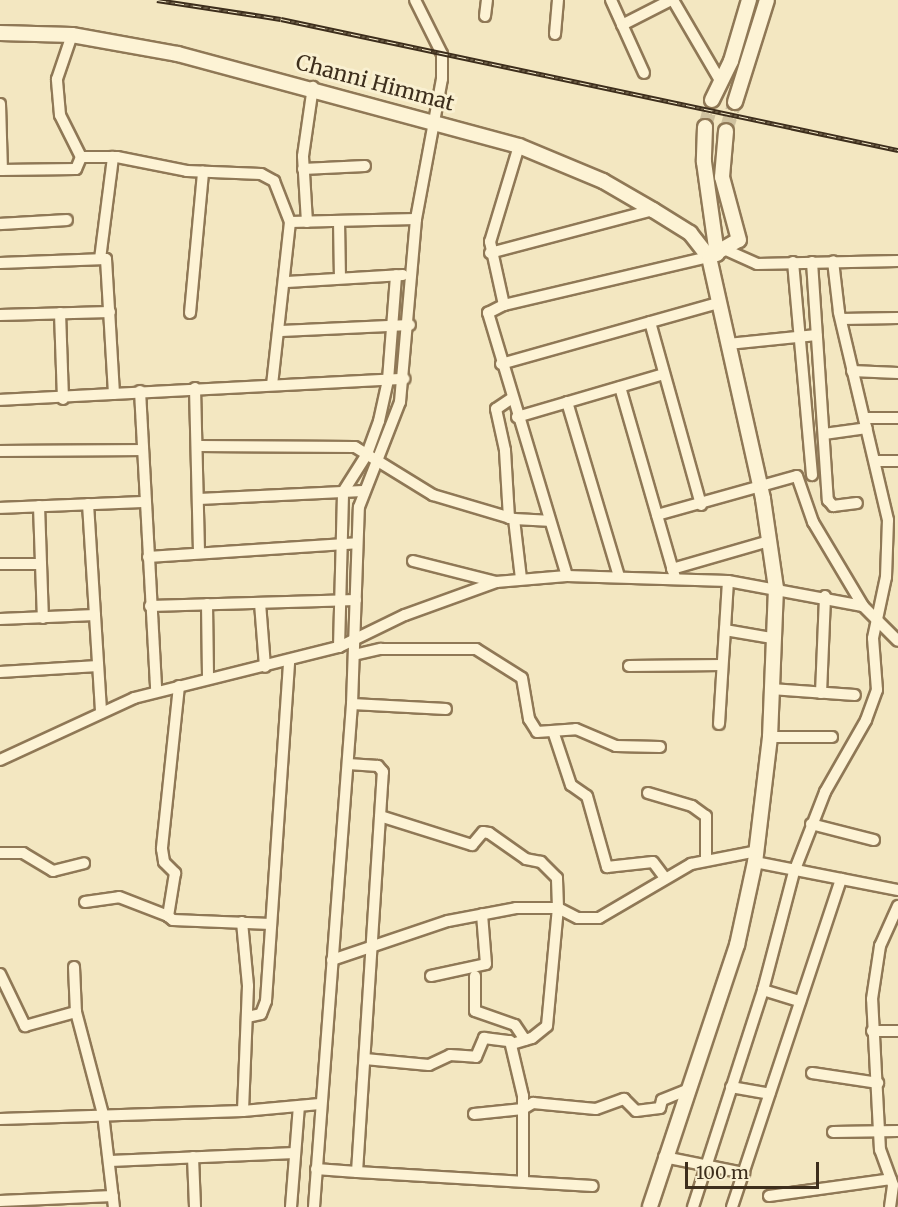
<!DOCTYPE html>
<html>
<head>
<meta charset="utf-8">
<style>
  body { margin:0 }
  #map { position:relative; width:898px; height:1207px; overflow:hidden; background:#f3e7c1; font-family:Merriweather,serif }
  div>[style] { position:absolute }
  [style*='--x'] { left:calc(var(--x)*1px); top:calc(var(--y)*1px); width:calc(var(--w)*1px); rotate:calc(var(--a)*1deg) }
  .tertiary-tunnel>* { height:14px; margin-top:-7px; transform-origin:0; background:repeating-linear-gradient(90deg,#cfc2a0 0 14px,transparent 0 21px) }
  .roads { filter:drop-shadow(2px 0 #8f7856) drop-shadow(-2px 0 #8f7856) drop-shadow(0 2px #8f7856) drop-shadow(0 -2px #8f7856) }
  .minor>* { height:10px; margin:-5px; padding:0 5px; transform-origin:5px; border-radius:5px; background:#fdf3d5 }
  .tertiary>* { height:14px; margin:-7px; padding:0 7px; transform-origin:7px; border-radius:7px; background:#fdf3d5 }
  .rail>* { height:5px; margin-top:-2.5px; transform-origin:0; background:repeating-linear-gradient(90deg,#f9f0d1 0 9px,#3d2e1c 0 18px); box-sizing:border-box; border-block:2px solid #3d2e1c }
  span { translate:-50% -50%; white-space:nowrap; text-align:center; line-height:1.15; -webkit-text-stroke:6px #f9f0d1; paint-order:stroke }
  .street-label { font-size:21px; color:#3d2e1c }
  .scale { position:absolute; left:685px; top:1162px; width:134px; height:27px; box-sizing:border-box; border:3px solid #3d2e1c; border-top:0; padding-left:8px; font-size:18px; line-height:21px; white-space:nowrap; color:#3d2e1c; -webkit-text-stroke:4px #f9f0d1; paint-order:stroke }
</style>
</head>
<body>
<div id="map">
  <div class="tertiary-tunnel">
    <i style="--x:705;--y:127;--w:28;--a:-75"></i>
    <i style="--x:726;--y:131;--w:30;--a:-73"></i>
  </div>
  <div class="roads">
    <div class="minor">
      <i style="--x:611;--y:0;--w:80;--a:65.7"></i>
      <i style="--x:673;--y:0;--w:95;--a:59.7"></i>
      <i style="--x:485;--y:16;--w:16;--a:-83"></i>
      <i style="--x:622;--y:25;--w:55;--a:-27"></i>
      <i style="--x:555;--y:34;--w:34;--a:-85"></i>
      <i style="--x:0;--y:104;--w:66;--a:88.3"></i>
      <i style="--x:81;--y:157;--w:36;--a:0"></i>
      <i style="--x:117;--y:157;--w:71;--a:11.3"></i>
      <i style="--x:187;--y:171;--w:74;--a:2.3"></i>
      <i style="--x:261;--y:174;--w:15;--a:28"></i>
      <i style="--x:274;--y:181;--w:44;--a:68.7"></i>
      <i style="--x:290;--y:222;--w:164;--a:96.3"></i>
      <i style="--x:303;--y:169;--w:62;--a:-2.8"></i>
      <i style="--x:0;--y:170;--w:76;--a:-0.8"></i>
      <i style="--x:76;--y:169;--w:13;--a:-67"></i>
      <i style="--x:81;--y:157;--w:47;--a:-116.6"></i>
      <i style="--x:60;--y:115;--w:36;--a:-95"></i>
      <i style="--x:57;--y:79;--w:46;--a:-71.2"></i>
      <i style="--x:339;--y:221;--w:57;--a:89"></i>
      <i style="--x:290;--y:222;--w:126;--a:-1.4"></i>
      <i style="--x:307;--y:222;--w:66;--a:-93.5"></i>
      <i style="--x:303;--y:156;--w:70;--a:-81.8"></i>
      <i style="--x:0;--y:224;--w:67;--a:-3.4"></i>
      <i style="--x:726;--y:250;--w:34;--a:24"></i>
      <i style="--x:757;--y:264;--w:141;--a:-1.2"></i>
      <i style="--x:490;--y:253;--w:169;--a:-14.8"></i>
      <i style="--x:100;--y:259;--w:103;--a:-82.7"></i>
      <i style="--x:793;--y:262;--w:214;--a:84.9"></i>
      <i style="--x:812;--y:262;--w:239;--a:86.2"></i>
      <i style="--x:828;--y:500;--w:8;--a:50"></i>
      <i style="--x:833;--y:506;--w:24;--a:-7"></i>
      <i style="--x:0;--y:263;--w:106;--a:-2.2"></i>
      <i style="--x:106;--y:259;--w:135;--a:86.6"></i>
      <i style="--x:287;--y:282;--w:116;--a:-3.5"></i>
      <i style="--x:504;--y:305;--w:65;--a:-102.5"></i>
      <i style="--x:490;--y:242;--w:100;--a:-73.2"></i>
      <i style="--x:60;--y:313;--w:86;--a:88"></i>
      <i style="--x:190;--y:313;--w:142;--a:-84.7"></i>
      <i style="--x:0;--y:315;--w:110;--a:-1.6"></i>
      <i style="--x:841;--y:319;--w:57;--a:-1"></i>
      <i style="--x:650;--y:322;--w:190;--a:74.4"></i>
      <i style="--x:281;--y:331;--w:129;--a:-2.7"></i>
      <i style="--x:728;--y:344;--w:89;--a:-5.8"></i>
      <i style="--x:501;--y:364;--w:225;--a:-15.7"></i>
      <i style="--x:852;--y:371;--w:46;--a:2.5"></i>
      <i style="--x:620;--y:387;--w:199;--a:73.9"></i>
      <i style="--x:195;--y:388;--w:164;--a:88.6"></i>
      <i style="--x:140;--y:391;--w:300;--a:86.9"></i>
      <i style="--x:0;--y:400;--w:405;--a:-3"></i>
      <i style="--x:567;--y:402;--w:182;--a:73.4"></i>
      <i style="--x:517;--y:417;--w:153;--a:-16.3"></i>
      <i style="--x:864;--y:418;--w:34;--a:0"></i>
      <i style="--x:824;--y:434;--w:43;--a:-7.9"></i>
      <i style="--x:198;--y:446;--w:157;--a:0.4"></i>
      <i style="--x:355;--y:447;--w:92;--a:31.6"></i>
      <i style="--x:433;--y:495;--w:84;--a:16.5"></i>
      <i style="--x:514;--y:519;--w:34;--a:3"></i>
      <i style="--x:0;--y:451;--w:142;--a:-0.4"></i>
      <i style="--x:877;--y:461;--w:21;--a:0"></i>
      <i style="--x:199;--y:499;--w:164;--a:-2.8"></i>
      <i style="--x:88;--y:504;--w:209;--a:86.4"></i>
      <i style="--x:39;--y:506;--w:112;--a:88"></i>
      <i style="--x:0;--y:508;--w:144;--a:-2.4"></i>
      <i style="--x:657;--y:515;--w:145;--a:-15.6"></i>
      <i style="--x:797;--y:476;--w:49;--a:70.8"></i>
      <i style="--x:813;--y:522;--w:98;--a:59.2"></i>
      <i style="--x:863;--y:606;--w:49;--a:45"></i>
      <i style="--x:509;--y:518;--w:68;--a:-93.4"></i>
      <i style="--x:505;--y:450;--w:42;--a:-102.4"></i>
      <i style="--x:496;--y:409;--w:18;--a:-34"></i>
      <i style="--x:514;--y:519;--w:60;--a:83.3"></i>
      <i style="--x:148;--y:557;--w:209;--a:-3.8"></i>
      <i style="--x:413;--y:561;--w:86;--a:14.2"></i>
      <i style="--x:0;--y:564;--w:41;--a:0"></i>
      <i style="--x:672;--y:569;--w:101;--a:-16.1"></i>
      <i style="--x:567;--y:576;--w:275;--a:-106.7"></i>
      <i style="--x:488;--y:313;--w:18;--a:-27"></i>
      <i style="--x:504;--y:305;--w:211;--a:-13.2"></i>
      <i style="--x:260;--y:603;--w:64;--a:85.5"></i>
      <i style="--x:207;--y:604;--w:75;--a:89.2"></i>
      <i style="--x:150;--y:606;--w:206;--a:-1.7"></i>
      <i style="--x:0;--y:619;--w:95;--a:-2.4"></i>
      <i style="--x:725;--y:630;--w:48;--a:9.7"></i>
      <i style="--x:339;--y:647;--w:155;--a:-88.5"></i>
      <i style="--x:343;--y:492;--w:45;--a:-57.7"></i>
      <i style="--x:367;--y:454;--w:35;--a:-70"></i>
      <i style="--x:379;--y:421;--w:42;--a:-77.6"></i>
      <i style="--x:388;--y:380;--w:105;--a:-85.6"></i>
      <i style="--x:354;--y:655;--w:28;--a:-13"></i>
      <i style="--x:381;--y:649;--w:95;--a:0"></i>
      <i style="--x:476;--y:649;--w:54;--a:32.2"></i>
      <i style="--x:522;--y:678;--w:42;--a:80.3"></i>
      <i style="--x:529;--y:719;--w:15;--a:58"></i>
      <i style="--x:537;--y:732;--w:39;--a:-4"></i>
      <i style="--x:576;--y:729;--w:43;--a:23"></i>
      <i style="--x:616;--y:746;--w:44;--a:1.3"></i>
      <i style="--x:629;--y:666;--w:93;--a:-0.6"></i>
      <i style="--x:0;--y:672;--w:98;--a:-3.5"></i>
      <i style="--x:179;--y:686;--w:164;--a:96"></i>
      <i style="--x:162;--y:849;--w:13;--a:81"></i>
      <i style="--x:164;--y:862;--w:16;--a:45"></i>
      <i style="--x:175;--y:873;--w:44;--a:99.2"></i>
      <i style="--x:168;--y:916;--w:6;--a:39"></i>
      <i style="--x:173;--y:920;--w:98;--a:2.3"></i>
      <i style="--x:771;--y:689;--w:84;--a:4.1"></i>
      <i style="--x:821;--y:693;--w:97;--a:-87.6"></i>
      <i style="--x:352;--y:704;--w:94;--a:3"></i>
      <i style="--x:719;--y:724;--w:143;--a:-86.4"></i>
      <i style="--x:553;--y:731;--w:57;--a:71.6"></i>
      <i style="--x:571;--y:785;--w:19;--a:35"></i>
      <i style="--x:587;--y:796;--w:74;--a:74.3"></i>
      <i style="--x:607;--y:867;--w:46;--a:-6.2"></i>
      <i style="--x:653;--y:862;--w:20;--a:53"></i>
      <i style="--x:770;--y:737;--w:62;--a:0"></i>
      <i style="--x:0;--y:760;--w:148;--a:-24.8"></i>
      <i style="--x:134;--y:698;--w:211;--a:-14"></i>
      <i style="--x:339;--y:647;--w:73;--a:-25.9"></i>
      <i style="--x:405;--y:615;--w:97;--a:-19.9"></i>
      <i style="--x:496;--y:582;--w:71;--a:-4.8"></i>
      <i style="--x:567;--y:576;--w:161;--a:1.8"></i>
      <i style="--x:728;--y:581;--w:137;--a:10.5"></i>
      <i style="--x:648;--y:793;--w:46;--a:16.5"></i>
      <i style="--x:692;--y:806;--w:17;--a:36"></i>
      <i style="--x:706;--y:816;--w:43;--a:90"></i>
      <i style="--x:811;--y:824;--w:65;--a:14.3"></i>
      <i style="--x:0;--y:853;--w:23;--a:0"></i>
      <i style="--x:23;--y:853;--w:35;--a:31"></i>
      <i style="--x:53;--y:871;--w:32;--a:-14"></i>
      <i style="--x:755;--y:862;--w:146;--a:11.1"></i>
      <i style="--x:85;--y:902;--w:34;--a:-8"></i>
      <i style="--x:119;--y:897;--w:53;--a:21.2"></i>
      <i style="--x:558;--y:908;--w:22;--a:27"></i>
      <i style="--x:578;--y:918;--w:21;--a:0"></i>
      <i style="--x:599;--y:918;--w:107;--a:-30.4"></i>
      <i style="--x:691;--y:864;--w:67;--a:-11.1"></i>
      <i style="--x:242;--y:922;--w:64;--a:84.6"></i>
      <i style="--x:248;--y:986;--w:125;--a:92.3"></i>
      <i style="--x:332;--y:960;--w:122;--a:-18.6"></i>
      <i style="--x:448;--y:921;--w:69;--a:-10.8"></i>
      <i style="--x:516;--y:908;--w:42;--a:0"></i>
      <i style="--x:558;--y:908;--w:30;--a:-92"></i>
      <i style="--x:557;--y:878;--w:23;--a:-135"></i>
      <i style="--x:541;--y:862;--w:15;--a:-169"></i>
      <i style="--x:526;--y:859;--w:45;--a:-144.9"></i>
      <i style="--x:489;--y:833;--w:6;--a:-171"></i>
      <i style="--x:483;--y:832;--w:17;--a:130"></i>
      <i style="--x:472;--y:845;--w:96;--a:-162.5"></i>
      <i style="--x:74;--y:967;--w:45;--a:87.5"></i>
      <i style="--x:76;--y:1012;--w:106;--a:75.2"></i>
      <i style="--x:103;--y:1114;--w:94;--a:83.3"></i>
      <i style="--x:0;--y:974;--w:58;--a:64.3"></i>
      <i style="--x:25;--y:1026;--w:53;--a:-15.4"></i>
      <i style="--x:431;--y:976;--w:56;--a:-12.3"></i>
      <i style="--x:486;--y:964;--w:50;--a:-94.6"></i>
      <i style="--x:475;--y:976;--w:35;--a:90"></i>
      <i style="--x:475;--y:1011;--w:42;--a:19.3"></i>
      <i style="--x:515;--y:1025;--w:18;--a:56"></i>
      <i style="--x:763;--y:990;--w:39;--a:17"></i>
      <i style="--x:247;--y:1017;--w:14;--a:-12"></i>
      <i style="--x:261;--y:1014;--w:14;--a:-69"></i>
      <i style="--x:266;--y:1001;--w:339;--a:-86.1"></i>
      <i style="--x:872;--y:1031;--w:26;--a:0"></i>
      <i style="--x:512;--y:1044;--w:21;--a:-17"></i>
      <i style="--x:532;--y:1038;--w:19;--a:-39"></i>
      <i style="--x:547;--y:1026;--w:119;--a:-84.7"></i>
      <i style="--x:365;--y:1059;--w:64;--a:5.4"></i>
      <i style="--x:429;--y:1065;--w:23;--a:-25"></i>
      <i style="--x:450;--y:1055;--w:26;--a:4"></i>
      <i style="--x:476;--y:1057;--w:21;--a:-67"></i>
      <i style="--x:484;--y:1038;--w:26;--a:7"></i>
      <i style="--x:510;--y:1041;--w:57;--a:76.7"></i>
      <i style="--x:523;--y:1096;--w:85;--a:90"></i>
      <i style="--x:812;--y:1073;--w:67;--a:8.6"></i>
      <i style="--x:731;--y:1087;--w:39;--a:10"></i>
      <i style="--x:474;--y:1114;--w:49;--a:-5.8"></i>
      <i style="--x:523;--y:1109;--w:12;--a:-31"></i>
      <i style="--x:533;--y:1103;--w:63;--a:5.4"></i>
      <i style="--x:596;--y:1109;--w:30;--a:-20"></i>
      <i style="--x:624;--y:1099;--w:17;--a:45"></i>
      <i style="--x:636;--y:1111;--w:24;--a:-7"></i>
      <i style="--x:660;--y:1108;--w:8;--a:-76"></i>
      <i style="--x:662;--y:1100;--w:29;--a:-22"></i>
      <i style="--x:0;--y:1119;--w:243;--a:-1.9"></i>
      <i style="--x:243;--y:1111;--w:77;--a:-5.2"></i>
      <i style="--x:833;--y:1132;--w:65;--a:-0.9"></i>
      <i style="--x:193;--y:1157;--w:50;--a:87.7"></i>
      <i style="--x:664;--y:1157;--w:82;--a:11.3"></i>
      <i style="--x:110;--y:1161;--w:185;--a:-2.5"></i>
      <i style="--x:316;--y:1169;--w:41;--a:4.2"></i>
      <i style="--x:357;--y:1172;--w:401;--a:-86.3"></i>
      <i style="--x:383;--y:772;--w:8;--a:-130"></i>
      <i style="--x:378;--y:766;--w:30;--a:-176"></i>
      <i style="--x:357;--y:1172;--w:236;--a:3.4"></i>
      <i style="--x:769;--y:1196;--w:123;--a:-7.9"></i>
      <i style="--x:0;--y:1201;--w:113;--a:-2.5"></i>
      <i style="--x:291;--y:1207;--w:101;--a:-85.5"></i>
      <i style="--x:314;--y:1207;--w:504;--a:-85.68"></i>
      <i style="--x:352;--y:704;--w:197;--a:-88"></i>
      <i style="--x:359;--y:507;--w:113;--a:-68.7"></i>
      <i style="--x:400;--y:402;--w:184;--a:-85"></i>
      <i style="--x:416;--y:219;--w:142;--a:-79.5"></i>
      <i style="--x:442;--y:79;--w:25;--a:-90"></i>
      <i style="--x:442;--y:54;--w:60;--a:-116.6"></i>
      <i style="--x:693;--y:1207;--w:228;--a:-72.1"></i>
      <i style="--x:763;--y:990;--w:122;--a:-75.3"></i>
      <i style="--x:794;--y:872;--w:86;--a:-68.8"></i>
      <i style="--x:825;--y:792;--w:83;--a:-60.3"></i>
      <i style="--x:866;--y:720;--w:32;--a:-70"></i>
      <i style="--x:877;--y:690;--w:52;--a:-94.4"></i>
      <i style="--x:873;--y:638;--w:62;--a:-78"></i>
      <i style="--x:886;--y:577;--w:57;--a:-88"></i>
      <i style="--x:888;--y:520;--w:214;--a:-103.3"></i>
      <i style="--x:839;--y:312;--w:51;--a:-96.7"></i>
      <i style="--x:732;--y:1207;--w:346;--a:-71.6"></i>
      <i style="--x:890;--y:1207;--w:22;--a:-82"></i>
      <i style="--x:893;--y:1185;--w:37;--a:-110"></i>
      <i style="--x:880;--y:1150;--w:151;--a:-93"></i>
      <i style="--x:872;--y:999;--w:54;--a:-81.4"></i>
      <i style="--x:880;--y:946;--w:44;--a:-65.8"></i>
    </div>
    <div class="tertiary">
      <i style="--x:0;--y:33;--w:72;--a:1.6"></i>
      <i style="--x:72;--y:35;--w:108;--a:10.2"></i>
      <i style="--x:178;--y:54;--w:353;--a:15.1"></i>
      <i style="--x:519;--y:146;--w:91;--a:22.6"></i>
      <i style="--x:603;--y:181;--w:58;--a:30.1"></i>
      <i style="--x:653;--y:210;--w:44;--a:31.9"></i>
      <i style="--x:690;--y:233;--w:31;--a:52"></i>
      <i style="--x:709;--y:257;--w:248;--a:77.4"></i>
      <i style="--x:763;--y:499;--w:90;--a:81.7"></i>
      <i style="--x:776;--y:588;--w:149;--a:92.3"></i>
      <i style="--x:770;--y:737;--w:126;--a:96.8"></i>
      <i style="--x:755;--y:862;--w:85;--a:102.2"></i>
      <i style="--x:737;--y:945;--w:276;--a:108.4"></i>
      <i style="--x:712;--y:100;--w:43;--a:-64"></i>
      <i style="--x:731;--y:61;--w:64;--a:-73.6"></i>
      <i style="--x:735;--y:102;--w:107;--a:-72.6"></i>
      <i style="--x:705;--y:127;--w:35;--a:92"></i>
      <i style="--x:704;--y:162;--w:93;--a:82"></i>
      <i style="--x:709;--y:257;--w:34;--a:-30"></i>
      <i style="--x:739;--y:240;--w:65;--a:-105.1"></i>
      <i style="--x:722;--y:177;--w:46;--a:-85"></i>
    </div>
  </div>
  <div class="rail">
    <i style="--x:157;--y:0;--w:125;--a:8.7"></i>
    <i style="--x:281;--y:19;--w:631;--a:11.99"></i>
  </div>
  <div class="street-label">
    <span style="left:375px;top:83px;rotate:15deg">Channi Himmat</span>
  </div>
  <div class="scale">100 m</div>
</div>
</body>
</html>
